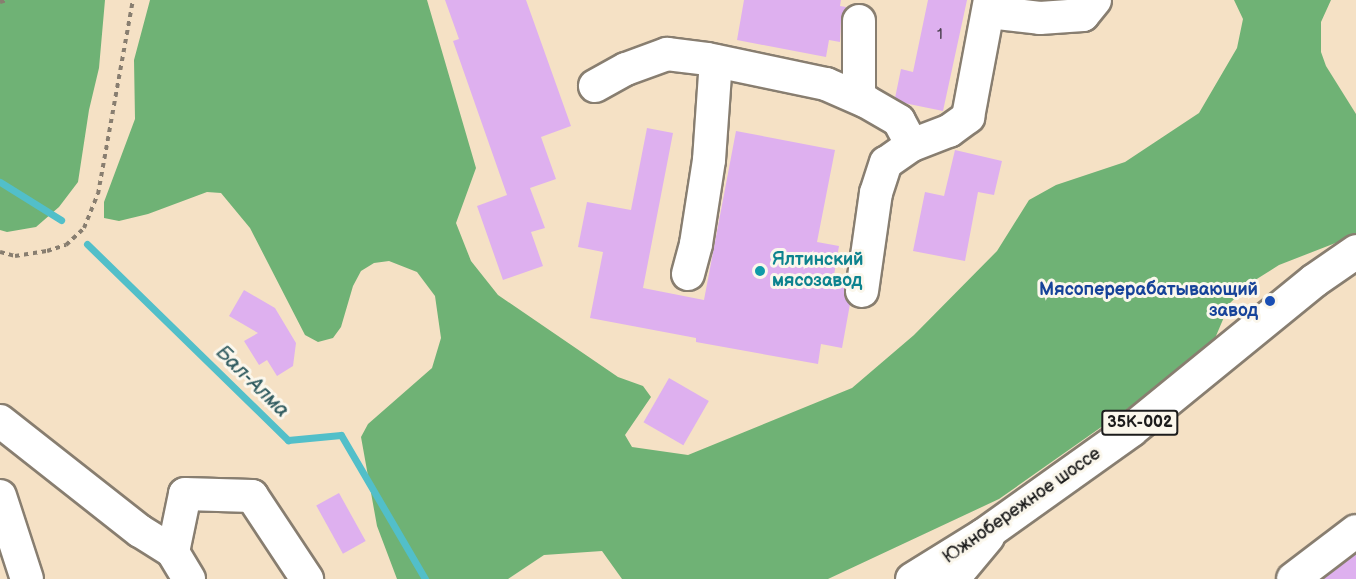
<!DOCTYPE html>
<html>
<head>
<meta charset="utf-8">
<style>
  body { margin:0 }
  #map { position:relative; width:1356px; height:579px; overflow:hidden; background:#f5e1c5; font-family:"Balsamiq Sans",sans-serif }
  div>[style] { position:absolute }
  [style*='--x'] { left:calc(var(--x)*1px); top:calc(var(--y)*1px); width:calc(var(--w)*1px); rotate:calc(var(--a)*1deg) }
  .forest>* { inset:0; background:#6fb275 }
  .stream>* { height:7px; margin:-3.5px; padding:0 3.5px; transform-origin:3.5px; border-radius:3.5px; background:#52bfc9 }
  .building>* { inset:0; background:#deb0ef; transform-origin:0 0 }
  .path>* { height:4px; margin-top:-2px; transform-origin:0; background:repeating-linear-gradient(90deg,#887e70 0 4.5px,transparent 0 9px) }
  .roads { filter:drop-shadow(2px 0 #887e70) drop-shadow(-2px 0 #887e70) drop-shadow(0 2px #887e70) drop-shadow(0 -2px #887e70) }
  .minor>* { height:32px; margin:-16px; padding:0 16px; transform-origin:16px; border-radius:16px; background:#fff }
  .highway>* { height:33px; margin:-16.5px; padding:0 16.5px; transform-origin:16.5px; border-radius:16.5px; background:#fff }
  .dots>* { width:16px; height:16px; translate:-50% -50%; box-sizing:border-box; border:3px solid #fbf7ec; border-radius:50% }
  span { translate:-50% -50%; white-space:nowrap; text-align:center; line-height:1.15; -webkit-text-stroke:6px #fbf7ec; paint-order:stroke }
  .number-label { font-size:15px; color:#4c4151 }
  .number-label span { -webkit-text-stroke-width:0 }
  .shield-label span { padding:2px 4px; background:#fbf7ec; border:2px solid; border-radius:4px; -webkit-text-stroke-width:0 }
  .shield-label { font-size:16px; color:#1c1c1c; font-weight:700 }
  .culture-label { font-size:18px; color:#0d838f; font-weight:700 }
  .left { translate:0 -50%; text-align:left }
  .transit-label { font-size:18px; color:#164399; font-weight:700 }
  .right { translate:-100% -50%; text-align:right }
  .street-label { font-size:18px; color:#1c1c1c }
  .water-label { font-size:20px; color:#325d61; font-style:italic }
</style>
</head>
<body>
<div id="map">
  <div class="forest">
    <i style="clip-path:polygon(0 0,105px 0,99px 68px,89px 110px,78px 182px,59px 207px,36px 227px,7px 232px,0 230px)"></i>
    <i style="clip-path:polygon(150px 0,427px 0,476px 168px,456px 223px,471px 261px,498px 295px,618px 377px,643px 386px,651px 397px,625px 435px,632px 447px,688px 455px,852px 388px,914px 335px,997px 251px,1029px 200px,1056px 185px,1125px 162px,1199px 113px,1237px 48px,1243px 19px,1234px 0,1331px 0,1321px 22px,1321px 52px,1326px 66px,1356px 114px,1356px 235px,1279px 265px,1252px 282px,1230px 303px,1213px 343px,1191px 364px,999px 499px,828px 579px,622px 579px,602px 551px,544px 555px,508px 579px,397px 579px,377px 526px,361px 437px,368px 424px,432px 368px,441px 338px,435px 296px,417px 272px,389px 261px,374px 263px,361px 271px,353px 286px,341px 327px,333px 338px,318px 342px,305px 335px,250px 228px,221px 193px,207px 192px,148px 214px,119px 221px,104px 218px,104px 202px,135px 119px,134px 60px)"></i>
  </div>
  <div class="stream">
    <i style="--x:0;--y:182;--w:72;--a:31.9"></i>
    <i style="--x:87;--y:244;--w:281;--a:44.3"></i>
    <i style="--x:288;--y:440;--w:53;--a:-5.4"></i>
    <i style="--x:341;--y:435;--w:167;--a:59.7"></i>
  </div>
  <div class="building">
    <i style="clip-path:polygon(445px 0,526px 0,571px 126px,541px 137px,556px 179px,530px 188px,545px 228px,531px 232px,543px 266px,503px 280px,477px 206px,507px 195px,453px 41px,459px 39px)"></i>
    <i style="clip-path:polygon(744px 0,841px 0,840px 6px,846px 7px,841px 20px,840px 42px,829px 40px,826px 57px,737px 40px)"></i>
    <i style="clip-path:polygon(928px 0,967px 0,943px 111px,904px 103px,895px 98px,901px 69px,913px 72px)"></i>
    <i style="clip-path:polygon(647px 128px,673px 133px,643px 288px,704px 300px,736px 131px,835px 150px,817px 242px,839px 246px,833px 281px,845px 283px,845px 297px,850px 304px,842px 348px,821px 344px,818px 364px,696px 342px,696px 338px,590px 318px,603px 252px,578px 247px,587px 202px,631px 210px)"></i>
    <i style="clip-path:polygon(955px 150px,1002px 161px,994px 195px,978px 192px,965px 261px,913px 251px,925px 192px,944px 196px)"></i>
    <i style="clip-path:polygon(244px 290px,275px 308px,296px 343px,293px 366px,277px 376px,267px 360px,259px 365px,244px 341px,258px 333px,229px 316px)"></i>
    <i style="left:669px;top:378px;width:46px;height:51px;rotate:30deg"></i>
    <i style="left:339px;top:493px;width:55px;height:26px;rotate:61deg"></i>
    <i style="clip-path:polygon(1356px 554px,1356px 579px,1323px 579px)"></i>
  </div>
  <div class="path">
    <i style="--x:0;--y:2;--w:7;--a:-16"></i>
    <i style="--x:0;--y:252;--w:16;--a:15"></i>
    <i style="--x:15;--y:256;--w:32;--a:-9"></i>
    <i style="--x:47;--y:251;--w:20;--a:-18"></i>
    <i style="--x:66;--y:245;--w:25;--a:-43"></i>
    <i style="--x:84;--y:228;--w:37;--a:-68"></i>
    <i style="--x:98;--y:194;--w:197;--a:-79.8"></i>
  </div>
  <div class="roads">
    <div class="minor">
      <i style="--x:989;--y:12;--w:51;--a:6.7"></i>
      <i style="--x:1040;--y:18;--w:43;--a:-4"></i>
      <i style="--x:1083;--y:15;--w:19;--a:-51"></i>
      <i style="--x:859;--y:21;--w:77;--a:90"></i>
      <i style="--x:595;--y:86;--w:35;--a:-29"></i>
      <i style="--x:626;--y:69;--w:44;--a:-20.1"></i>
      <i style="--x:667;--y:54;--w:40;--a:7.1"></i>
      <i style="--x:707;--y:59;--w:122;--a:11.9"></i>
      <i style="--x:826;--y:84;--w:43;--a:23.6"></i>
      <i style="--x:865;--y:101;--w:39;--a:30"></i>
      <i style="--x:899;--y:121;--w:27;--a:62"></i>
      <i style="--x:688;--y:274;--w:31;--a:-75"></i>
      <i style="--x:696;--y:244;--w:85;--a:-81.2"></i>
      <i style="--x:709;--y:160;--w:99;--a:-86"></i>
      <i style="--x:862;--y:291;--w:99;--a:-81.9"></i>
      <i style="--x:876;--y:193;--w:32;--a:-72"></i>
      <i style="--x:886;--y:163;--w:32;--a:-35"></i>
      <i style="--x:912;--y:145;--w:40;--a:-21"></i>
      <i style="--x:949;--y:131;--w:24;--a:-36"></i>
      <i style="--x:968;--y:117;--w:119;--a:-79.4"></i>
      <i style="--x:0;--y:421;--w:178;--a:38.2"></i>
      <i style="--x:140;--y:531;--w:39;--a:32"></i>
      <i style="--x:0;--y:496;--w:87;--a:72"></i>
      <i style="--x:189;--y:579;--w:31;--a:-121"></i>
      <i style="--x:173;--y:552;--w:59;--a:-78.3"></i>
      <i style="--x:185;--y:494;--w:67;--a:1.7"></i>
      <i style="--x:252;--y:496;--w:100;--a:56.5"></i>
      <i style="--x:953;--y:579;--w:55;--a:-50.2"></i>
      <i style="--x:1293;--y:579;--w:79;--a:-37.3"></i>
    </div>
    <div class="highway">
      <i style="--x:912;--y:579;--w:84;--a:-31.8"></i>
      <i style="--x:983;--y:535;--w:181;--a:-35.5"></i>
      <i style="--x:1130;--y:430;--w:237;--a:-39.2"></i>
      <i style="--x:1314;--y:280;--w:51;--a:-34.6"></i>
    </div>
  </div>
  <div class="dots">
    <i style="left:760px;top:271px;background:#0f9aa8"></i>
    <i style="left:1270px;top:301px;background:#1a4fb4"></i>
  </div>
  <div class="number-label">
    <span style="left:940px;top:35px">1</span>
  </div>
  <div class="shield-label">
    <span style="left:1140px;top:423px">35К-002</span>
  </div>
  <div class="culture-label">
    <span class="left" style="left:772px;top:271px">Ялтинский<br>мясозавод</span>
  </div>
  <div class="transit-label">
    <span class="right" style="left:1258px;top:301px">Мясоперерабатывающий<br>завод</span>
  </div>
  <div class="street-label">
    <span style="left:1022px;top:506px;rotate:-35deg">Южнобережное шоссе</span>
  </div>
  <div class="water-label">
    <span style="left:252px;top:382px;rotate:44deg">Бал-Алма</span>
  </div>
</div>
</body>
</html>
